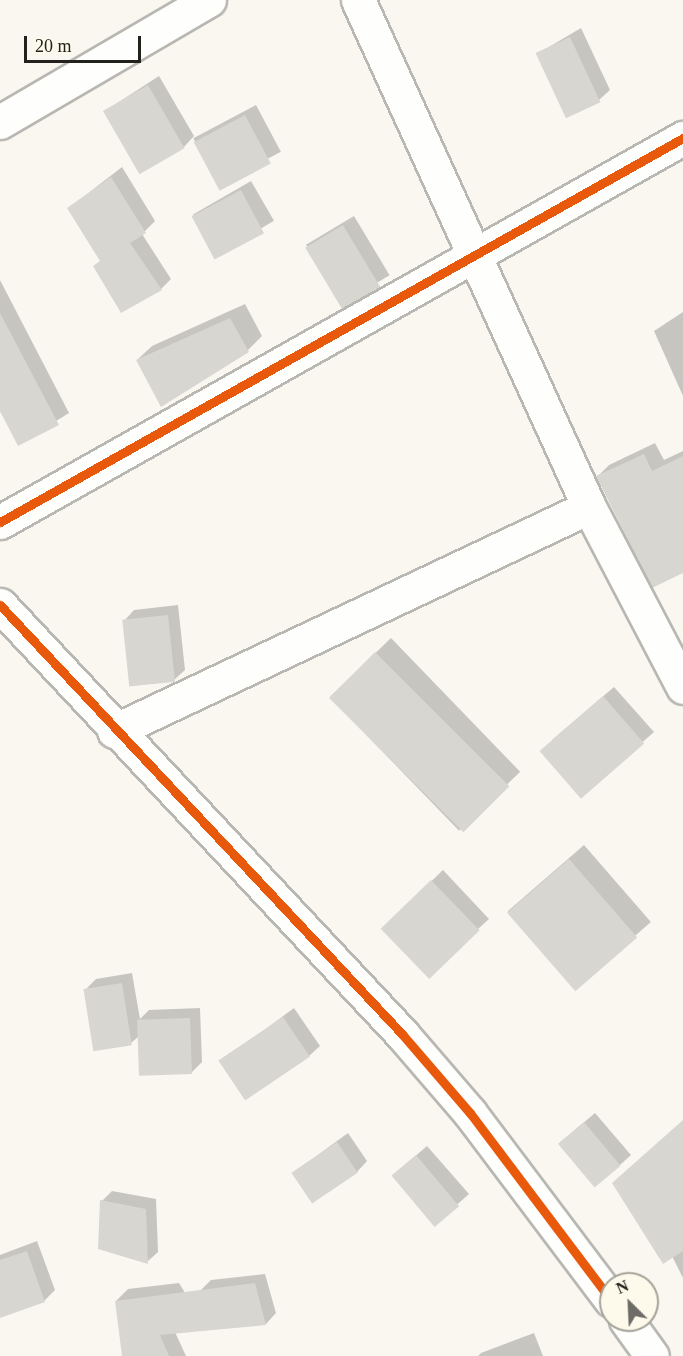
<!DOCTYPE html>
<html>
<head>
<meta charset="utf-8">
<style>
  body { margin:0 }
  #map { position:relative; width:683px; height:1356px; overflow:hidden; background:#f9f7f0; font-family:"Times New Roman",serif }
  div>[style] { position:absolute }
  [style*='--x'] { left:calc(var(--x)*1px); top:calc(var(--y)*1px); width:calc(var(--w)*1px); rotate:calc(var(--a)*1deg) }
  .shadow>* { inset:0; background:#0003; transform-origin:0 0 }
  .building>* { inset:0; background:#d8d6d1; transform-origin:0 0 }
  .roads { filter:drop-shadow(2px 0 #b8b7b1) drop-shadow(-2px 0 #b8b7b1) drop-shadow(0 2px #b8b7b1) drop-shadow(0 -2px #b8b7b1) }
  .street>* { height:33px; margin:-16.5px; padding:0 16.5px; transform-origin:16.5px; border-radius:16.5px; background:#fefefd }
  .cycleway>* { height:9px; margin:-4.5px; padding:0 4.5px; transform-origin:4.5px; border-radius:4.5px; background:#e8590c }
  span { translate:-50% -50%; white-space:nowrap; text-align:center; line-height:1.15; -webkit-text-stroke:4.5px #fdfaec; paint-order:stroke }
  .north { position:absolute; left:599px; top:1272px; width:60px; height:60px; box-sizing:border-box; background:#fdfaec; border:2px solid #a5a399; border-radius:50%; rotate:336deg; font-size:16px; font-weight:700; line-height:24px; text-align:center; color:#22211c }
  .north::after { content:''; display:block; margin:auto; width:21px; height:27px; background:#6d6c66; clip-path:polygon(50% 0,100% 100%,50% 72%,0 100%) }
  .scale { position:absolute; left:24px; top:36px; width:117px; height:27px; box-sizing:border-box; border:3px solid #22211c; border-top:0; padding-left:8px; font-size:18px; line-height:21px; white-space:nowrap; color:#22211c; -webkit-text-stroke:4px #fdfaec; paint-order:stroke }
</style>
</head>
<body>
<div id="map">
  <div class="shadow">
    <i style="clip-path:polygon(581px 28px,610px 90px,599px 100px,537px 54px)"></i>
    <i style="clip-path:polygon(159px 76px,194px 136px,184px 147px,105px 111px)"></i>
    <i style="left:256px;top:105px;width:53px;height:71px;rotate:62deg"></i>
    <i style="clip-path:polygon(122px 167px,155px 221px,142px 234px,171px 279px,161px 289px,101px 260px,69px 208px)"></i>
    <i style="left:251px;top:181px;width:46px;height:67px;rotate:60deg"></i>
    <i style="left:354px;top:216px;width:69px;height:56px;rotate:59deg"></i>
    <i style="clip-path:polygon(0 280px,69px 413px,19px 444px,0 411px)"></i>
    <i style="clip-path:polygon(245px 304px,262px 336px,248px 350px,137px 360px,152px 346px)"></i>
    <i style="clip-path:polygon(683px 312px,683px 396px,654px 331px)"></i>
    <i style="clip-path:polygon(655px 443px,664px 460px,683px 451px,683px 572px,597px 477px,609px 465px)"></i>
    <i style="clip-path:polygon(178px 605px,185px 670px,174px 680px,124px 621px,134px 610px)"></i>
    <i style="left:391px;top:638px;width:186px;height:85px;rotate:46deg"></i>
    <i style="clip-path:polygon(614px 687px,654px 732px,581px 796px,552px 740px)"></i>
    <i style="left:584px;top:845px;width:102px;height:101px;rotate:49deg"></i>
    <i style="clip-path:polygon(443px 870px,489px 919px,478px 929px,393px 918px)"></i>
    <i style="clip-path:polygon(132px 973px,140px 1019px,149px 1010px,200px 1008px,202px 1062px,191px 1073px,139px 1036px,131px 1043px,85px 990px,96px 979px)"></i>
    <i style="clip-path:polygon(294px 1008px,320px 1046px,309px 1056px,221px 1062px)"></i>
    <i style="clip-path:polygon(595px 1113px,631px 1155px,620px 1165px,570px 1134px)"></i>
    <i style="clip-path:polygon(683px 1121px,683px 1278px,672px 1256px)"></i>
    <i style="clip-path:polygon(348px 1133px,367px 1161px,357px 1172px,293px 1173px)"></i>
    <i style="clip-path:polygon(427px 1146px,469px 1194px,435px 1224px,405px 1165px)"></i>
    <i style="clip-path:polygon(112px 1191px,156px 1199px,158px 1252px,147px 1262px,102px 1201px)"></i>
    <i style="clip-path:polygon(37px 1241px,55px 1290px,44px 1301px,0 1317px,0 1255px)"></i>
    <i style="clip-path:polygon(265px 1274px,276px 1313px,266px 1324px,201px 1290px,211px 1280px)"></i>
    <i style="clip-path:polygon(179px 1283px,201px 1319px,175px 1332px,186px 1356px,123px 1356px,116px 1301px,128px 1289px)"></i>
    <i style="clip-path:polygon(534px 1333px,543px 1356px,478px 1356px,481px 1353px)"></i>
  </div>
  <div class="building">
    <i style="left:570px;top:37px;width:72px;height:38px;rotate:65deg"></i>
    <i style="left:148px;top:85px;width:73px;height:52px;rotate:60deg"></i>
    <i style="left:245px;top:115px;width:55px;height:58px;rotate:62deg"></i>
    <i style="clip-path:polygon(111px 177px,146px 233px,130px 243px,162px 290px,121px 313px,93px 266px,100px 261px,67px 208px)"></i>
    <i style="left:241px;top:190px;width:49px;height:56px;rotate:62deg"></i>
    <i style="left:343px;top:225px;width:72px;height:44px;rotate:59deg"></i>
    <i style="clip-path:polygon(0 313px,59px 425px,18px 446px,0 411px)"></i>
    <i style="clip-path:polygon(230px 318px,249px 352px,161px 407px,136px 360px)"></i>
    <i style="clip-path:polygon(644px 454px,652px 471px,683px 456px,683px 573px,652px 588px,596px 476px)"></i>
    <i style="left:168px;top:615px;width:67px;height:46px;rotate:84deg"></i>
    <i style="left:375px;top:652px;width:190px;height:65px;rotate:45deg"></i>
    <i style="left:603px;top:696px;width:63px;height:84px;rotate:49deg"></i>
    <i style="left:569px;top:859px;width:104px;height:82px;rotate:49deg"></i>
    <i style="left:431px;top:880px;width:70px;height:70px;rotate:46deg"></i>
    <i style="left:122px;top:983px;width:63px;height:39px;rotate:81deg"></i>
    <i style="left:283px;top:1017px;width:48px;height:78px;rotate:56deg"></i>
    <i style="left:190px;top:1018px;width:56px;height:53px;rotate:88deg"></i>
    <i style="clip-path:polygon(683px 1120px,683px 1251px,663px 1264px,612px 1183px)"></i>
    <i style="left:584px;top:1122px;width:57px;height:34px;rotate:50deg"></i>
    <i style="left:337px;top:1142px;width:37px;height:55px;rotate:56deg"></i>
    <i style="left:416px;top:1155px;width:67px;height:32px;rotate:50deg"></i>
    <i style="clip-path:polygon(100px 1200px,146px 1209px,148px 1264px,98px 1249px)"></i>
    <i style="clip-path:polygon(27px 1251px,45px 1302px,0 1318px,0 1260px)"></i>
    <i style="clip-path:polygon(255px 1283px,266px 1325px,160px 1335px,169px 1356px,122px 1356px,115px 1301px)"></i>
  </div>
  <div class="roads">
    <div class="street">
      <i style="--x:358;--y:0;--w:557;--a:65.5"></i>
      <i style="--x:589;--y:507;--w:203;--a:62.4"></i>
      <i style="--x:0;--y:122;--w:242;--a:-30.3"></i>
      <i style="--x:0;--y:522;--w:784;--a:-29.35"></i>
      <i style="--x:0;--y:605;--w:588;--a:46.86"></i>
      <i style="--x:402;--y:1034;--w:104;--a:49.3"></i>
      <i style="--x:470;--y:1113;--w:234;--a:53"></i>
      <i style="--x:114;--y:731;--w:525;--a:-25.25"></i>
      <i style="--x:626;--y:1320;--w:44;--a:54.2"></i>
    </div>
  </div>
  <div class="cycleway">
    <i style="--x:0;--y:522;--w:784;--a:-29.35"></i>
    <i style="--x:0;--y:605;--w:588;--a:46.86"></i>
    <i style="--x:402;--y:1034;--w:104;--a:49.3"></i>
    <i style="--x:470;--y:1113;--w:234;--a:53"></i>
  </div>
  <div class="north">N</div>
  <div class="scale">20 m</div>
</div>
</body>
</html>
